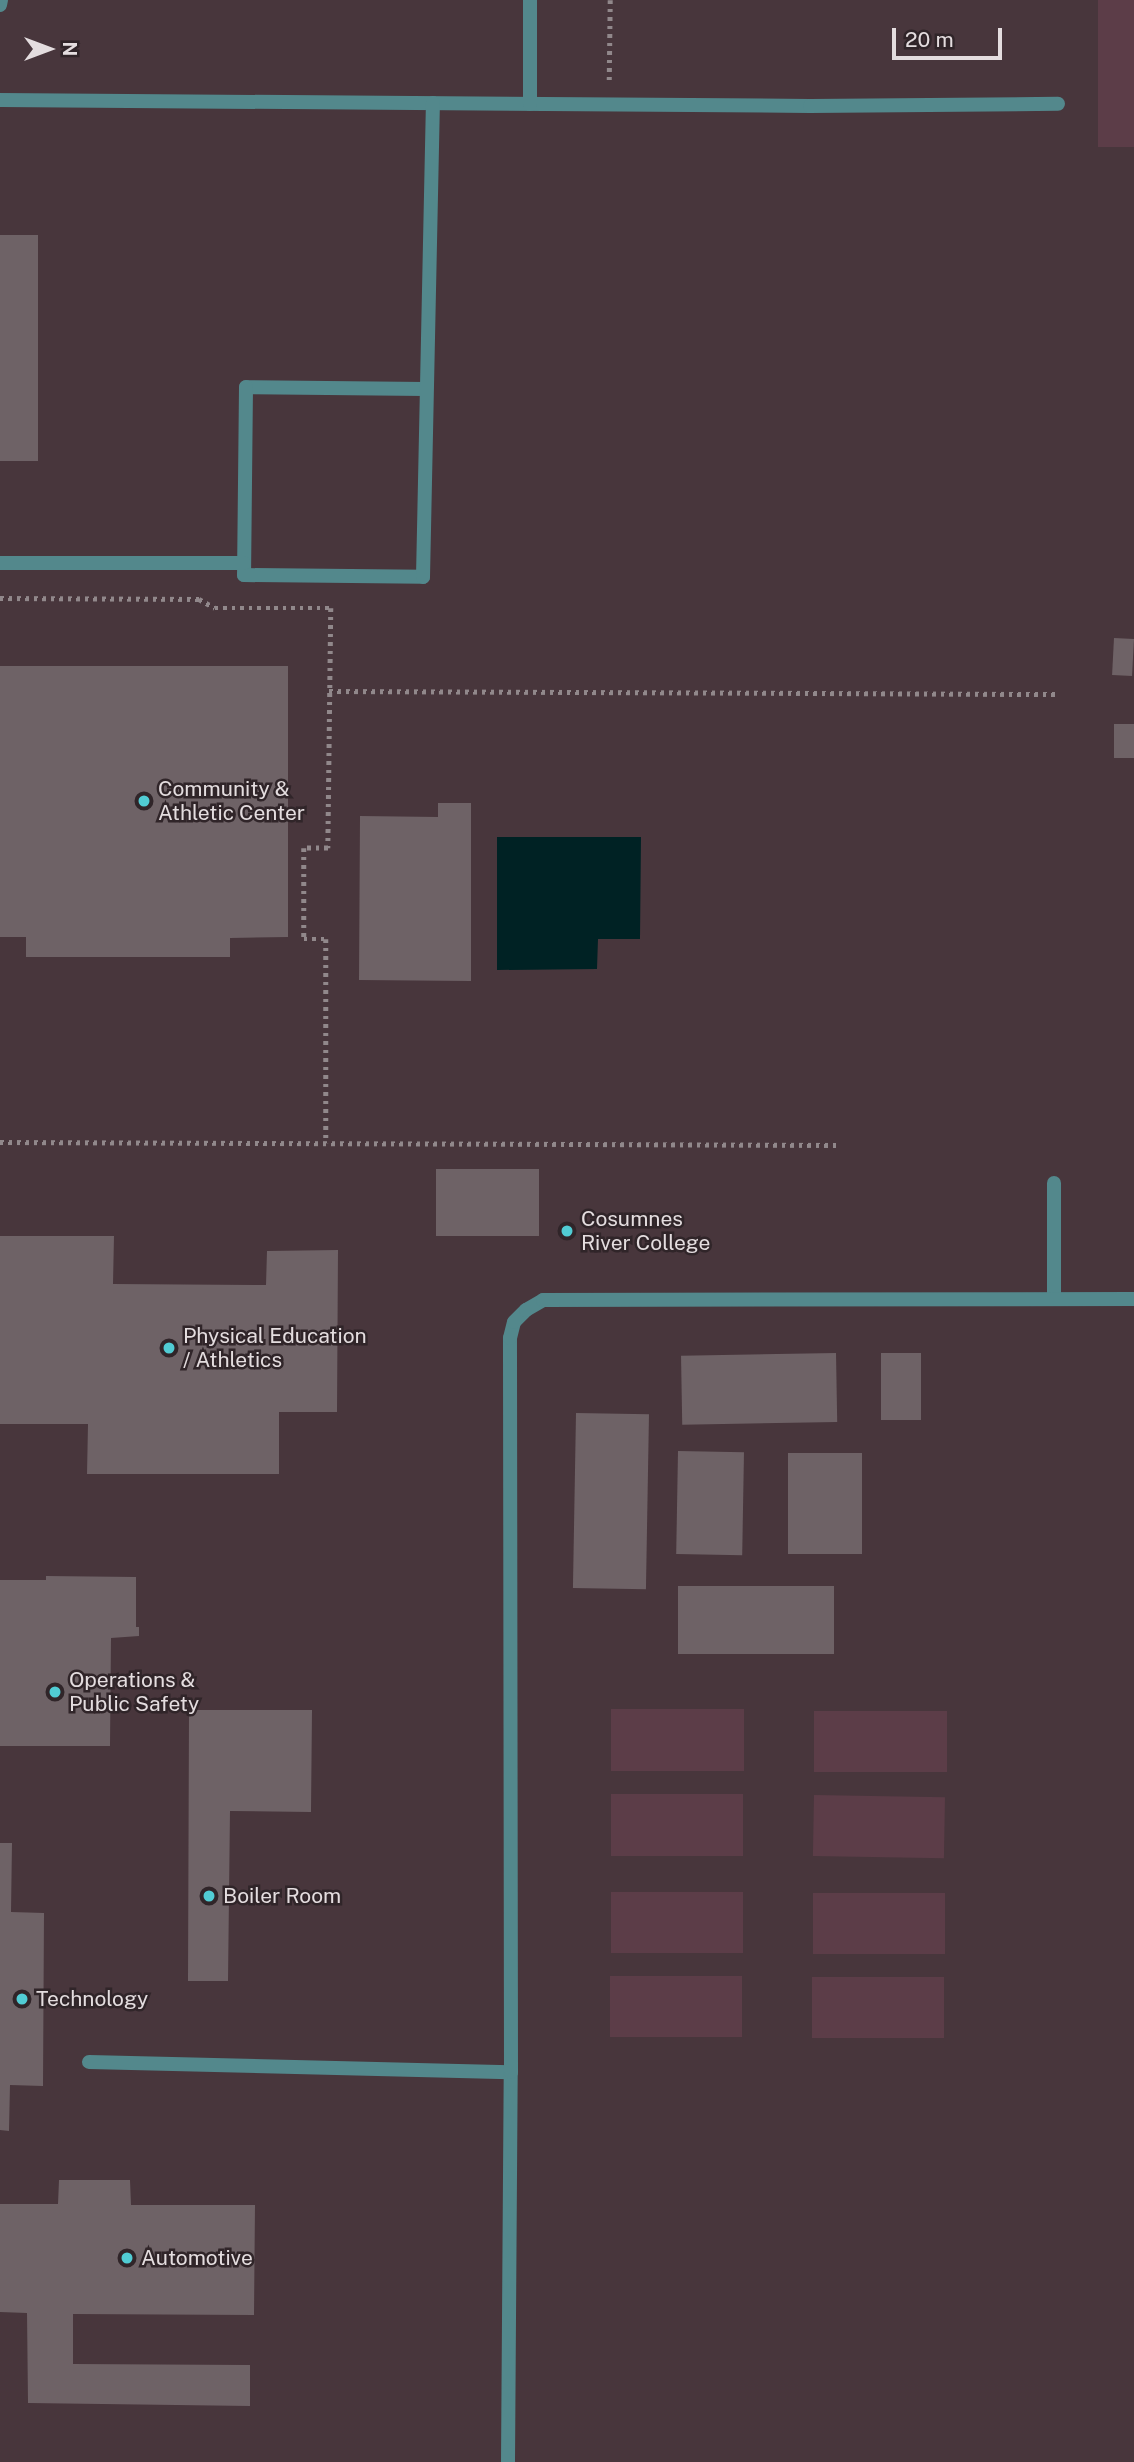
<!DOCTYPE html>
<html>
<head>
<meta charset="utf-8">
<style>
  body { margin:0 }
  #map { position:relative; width:1134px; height:2462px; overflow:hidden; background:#3a2f33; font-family:"Public Sans",sans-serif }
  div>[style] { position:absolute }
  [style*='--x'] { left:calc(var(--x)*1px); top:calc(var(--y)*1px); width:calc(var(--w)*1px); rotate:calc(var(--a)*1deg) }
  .built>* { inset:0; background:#48363c; transform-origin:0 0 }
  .green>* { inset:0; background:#5c3d48; transform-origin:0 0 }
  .water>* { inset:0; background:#002224 }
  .building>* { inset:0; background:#6e6266; transform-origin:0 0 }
  .path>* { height:4.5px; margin-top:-2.25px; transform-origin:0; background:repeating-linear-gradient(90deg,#91888b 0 3.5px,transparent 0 8.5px) }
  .lane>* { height:14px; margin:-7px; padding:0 7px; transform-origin:7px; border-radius:7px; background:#53888c }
  .dots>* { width:19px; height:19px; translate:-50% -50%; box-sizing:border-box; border:4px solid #302529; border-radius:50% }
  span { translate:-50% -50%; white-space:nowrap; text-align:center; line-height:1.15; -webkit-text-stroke:5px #302529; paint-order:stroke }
  .poi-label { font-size:21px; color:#e4dddf }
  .left { translate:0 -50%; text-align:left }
  .north { position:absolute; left:14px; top:14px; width:70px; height:70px; -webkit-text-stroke:5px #302529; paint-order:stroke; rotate:90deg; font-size:19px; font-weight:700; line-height:28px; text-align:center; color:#e4dddf }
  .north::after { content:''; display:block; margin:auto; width:24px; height:32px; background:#e4dddf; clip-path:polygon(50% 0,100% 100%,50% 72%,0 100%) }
  .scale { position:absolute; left:892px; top:28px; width:110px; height:32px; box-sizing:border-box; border:4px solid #e4dddf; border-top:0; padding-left:9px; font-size:21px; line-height:24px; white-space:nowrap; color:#e4dddf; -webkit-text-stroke:5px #302529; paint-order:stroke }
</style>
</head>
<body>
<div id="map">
  <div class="built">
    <i style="left:0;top:0;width:1134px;height:2462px"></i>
  </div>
  <div class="green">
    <i style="left:1098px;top:0;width:36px;height:147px"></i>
    <i style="left:611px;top:1709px;width:133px;height:62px"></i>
    <i style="left:814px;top:1711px;width:133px;height:61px"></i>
    <i style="left:611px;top:1794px;width:132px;height:62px"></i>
    <i style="left:814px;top:1795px;width:131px;height:61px;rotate:1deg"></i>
    <i style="left:611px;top:1892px;width:132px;height:61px"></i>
    <i style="left:813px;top:1893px;width:132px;height:61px"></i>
    <i style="left:610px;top:1976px;width:132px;height:61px"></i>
    <i style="left:812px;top:1977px;width:132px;height:61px"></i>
  </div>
  <div class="water">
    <i style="clip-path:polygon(497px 837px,641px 837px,640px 939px,598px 939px,597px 969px,497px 970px)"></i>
  </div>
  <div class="building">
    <i style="left:0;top:235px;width:38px;height:226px"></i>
    <i style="left:1114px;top:638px;width:20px;height:37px;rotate:3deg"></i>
    <i style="clip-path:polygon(0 666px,288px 666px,288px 937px,230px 938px,230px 957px,26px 957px,26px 937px,0 937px)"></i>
    <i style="left:1114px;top:724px;width:20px;height:34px"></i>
    <i style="clip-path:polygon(438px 803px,471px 803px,471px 981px,359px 980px,360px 816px,438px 817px)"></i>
    <i style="left:436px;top:1169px;width:103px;height:67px"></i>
    <i style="clip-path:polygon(0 1236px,114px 1236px,113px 1284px,266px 1285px,267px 1251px,338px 1250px,337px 1412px,279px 1412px,279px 1474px,87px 1474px,88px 1424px,0 1424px)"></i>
    <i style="left:836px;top:1353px;width:69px;height:155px;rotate:89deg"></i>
    <i style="left:881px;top:1353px;width:40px;height:67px"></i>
    <i style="left:576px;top:1413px;width:73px;height:175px;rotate:1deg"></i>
    <i style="left:678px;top:1451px;width:66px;height:103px;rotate:1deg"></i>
    <i style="left:788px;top:1453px;width:74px;height:101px"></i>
    <i style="clip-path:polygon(46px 1576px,136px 1577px,136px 1627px,139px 1627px,139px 1636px,111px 1638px,110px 1746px,0 1746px,0 1580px,46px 1580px)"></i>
    <i style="left:678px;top:1586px;width:156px;height:68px"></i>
    <i style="clip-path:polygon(189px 1710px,312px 1710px,311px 1812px,230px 1811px,228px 1981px,188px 1981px)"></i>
    <i style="clip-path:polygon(0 1843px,12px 1843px,11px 1912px,44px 1913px,43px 2086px,10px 2085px,9px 2131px,0 2130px)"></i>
    <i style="clip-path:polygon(59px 2180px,130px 2180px,131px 2205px,255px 2205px,254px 2315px,73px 2314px,73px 2364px,250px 2365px,250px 2406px,28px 2403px,27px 2313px,0 2312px,0 2204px,58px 2204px)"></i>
  </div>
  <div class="path">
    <i style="--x:609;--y:80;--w:80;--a:-89.3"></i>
    <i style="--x:0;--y:598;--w:199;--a:0.3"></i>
    <i style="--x:199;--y:599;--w:18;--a:29"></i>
    <i style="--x:215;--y:608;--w:116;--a:0"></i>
    <i style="--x:331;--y:608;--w:240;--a:90.7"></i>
    <i style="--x:328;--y:848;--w:24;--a:180"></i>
    <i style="--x:304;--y:848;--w:91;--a:90"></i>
    <i style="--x:304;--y:939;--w:22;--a:0"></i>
    <i style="--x:326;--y:939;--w:204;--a:90"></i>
    <i style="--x:329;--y:691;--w:727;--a:0.24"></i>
    <i style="--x:0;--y:1142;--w:836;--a:0.21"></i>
  </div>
  <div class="lane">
    <i style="--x:0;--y:5;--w:5;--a:-79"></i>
    <i style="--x:0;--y:100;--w:810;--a:0.42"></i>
    <i style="--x:810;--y:106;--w:248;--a:-0.5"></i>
    <i style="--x:530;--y:104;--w:104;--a:-90"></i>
    <i style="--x:425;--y:389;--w:179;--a:-179.4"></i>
    <i style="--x:246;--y:387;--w:188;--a:90.6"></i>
    <i style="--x:244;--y:575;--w:179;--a:0.6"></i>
    <i style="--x:423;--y:577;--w:474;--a:-88.8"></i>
    <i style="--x:0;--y:563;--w:244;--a:0"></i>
    <i style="--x:1054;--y:1299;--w:116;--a:-90"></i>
    <i style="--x:89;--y:2062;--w:422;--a:1.4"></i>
    <i style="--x:508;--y:2462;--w:390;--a:-89.6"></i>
    <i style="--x:511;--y:2072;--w:734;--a:-90.08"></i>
    <i style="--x:510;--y:1338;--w:16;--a:-76"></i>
    <i style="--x:514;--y:1322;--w:17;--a:-45"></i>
    <i style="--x:526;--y:1310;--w:20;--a:-30"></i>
    <i style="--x:543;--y:1300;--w:591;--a:-0.1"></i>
  </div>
  <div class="dots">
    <i style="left:144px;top:801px;background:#51ccd4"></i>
    <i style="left:567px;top:1231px;background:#51ccd4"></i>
    <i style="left:169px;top:1348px;background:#51ccd4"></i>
    <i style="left:55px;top:1692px;background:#51ccd4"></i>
    <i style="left:209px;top:1896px;background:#51ccd4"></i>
    <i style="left:22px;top:1999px;background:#51ccd4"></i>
    <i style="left:127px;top:2258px;background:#51ccd4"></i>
  </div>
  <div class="poi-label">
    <span class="left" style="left:158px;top:801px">Community &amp;<br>Athletic Center</span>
    <span class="left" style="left:581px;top:1231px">Cosumnes<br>River College</span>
    <span class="left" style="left:183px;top:1348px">Physical Education<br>/ Athletics</span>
    <span class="left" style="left:69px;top:1692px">Operations &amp;<br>Public Safety</span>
    <span class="left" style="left:223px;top:1896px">Boiler Room</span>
    <span class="left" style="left:36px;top:1999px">Technology</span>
    <span class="left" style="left:141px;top:2258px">Automotive</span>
  </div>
  <div class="north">N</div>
  <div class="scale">20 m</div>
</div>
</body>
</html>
